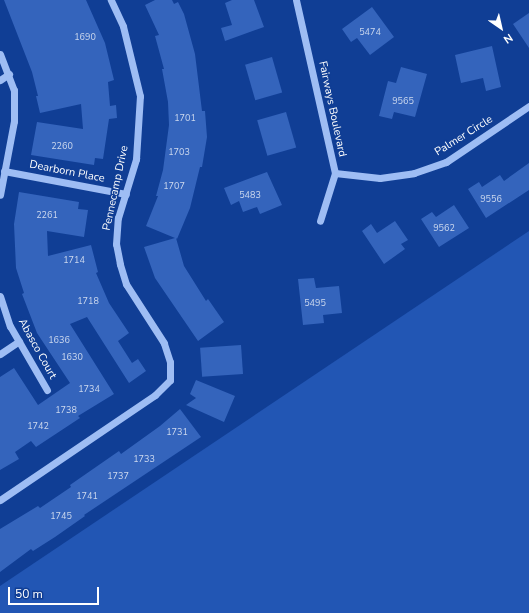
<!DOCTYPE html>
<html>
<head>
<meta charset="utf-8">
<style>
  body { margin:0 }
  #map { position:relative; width:529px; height:613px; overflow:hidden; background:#103e95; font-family:"Nunito Sans",sans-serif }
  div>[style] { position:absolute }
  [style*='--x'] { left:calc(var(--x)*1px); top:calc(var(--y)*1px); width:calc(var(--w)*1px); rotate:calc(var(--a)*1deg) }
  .green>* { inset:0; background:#2256b4 }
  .building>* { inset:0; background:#3464bc; transform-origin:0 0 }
  .minor>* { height:7px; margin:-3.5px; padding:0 3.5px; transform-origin:3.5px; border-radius:3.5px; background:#9ebdf4 }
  span { translate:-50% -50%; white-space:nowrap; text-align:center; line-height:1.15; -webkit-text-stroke:3.5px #103e95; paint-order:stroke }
  .number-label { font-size:9px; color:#ccd8ee }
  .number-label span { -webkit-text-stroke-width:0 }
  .street-label { font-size:11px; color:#fff }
  .north { position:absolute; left:481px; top:8px; width:40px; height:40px; -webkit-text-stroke:3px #103e95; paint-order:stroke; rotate:146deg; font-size:11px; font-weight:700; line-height:16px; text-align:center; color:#fff }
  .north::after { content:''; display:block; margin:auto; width:14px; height:18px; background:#fff; clip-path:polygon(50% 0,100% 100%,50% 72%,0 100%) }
  .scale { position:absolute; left:8px; top:587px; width:91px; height:18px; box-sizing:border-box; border:2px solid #fff; border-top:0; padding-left:5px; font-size:12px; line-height:14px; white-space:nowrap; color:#fff; -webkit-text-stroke:3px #103e95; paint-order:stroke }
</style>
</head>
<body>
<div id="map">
  <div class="green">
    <i style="clip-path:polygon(529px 231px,529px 613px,0 613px,0 586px)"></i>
  </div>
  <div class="building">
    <i style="clip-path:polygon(4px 0,86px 0,105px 43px,114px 80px,108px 82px,110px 106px,116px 105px,117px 118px,109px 119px,103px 159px,95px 158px,94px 165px,31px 155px,37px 122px,83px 129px,81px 104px,40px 113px,36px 96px,38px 96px,32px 72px)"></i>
    <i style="clip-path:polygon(155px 0,172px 0,174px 4px,178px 2px,184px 14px,195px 54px,202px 111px,205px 111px,207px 137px,202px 167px,200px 167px,190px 208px,177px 239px,176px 238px,184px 266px,206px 301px,208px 299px,224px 322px,198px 341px,155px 278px,144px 247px,175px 238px,146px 226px,158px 196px,156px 196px,163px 170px,169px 125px,168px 102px,162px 69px,164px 69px,155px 36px,159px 35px,145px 5px)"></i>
    <i style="clip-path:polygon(232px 0,254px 0,264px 27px,225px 41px,221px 28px,232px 25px,225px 3px)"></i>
    <i style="clip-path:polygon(372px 7px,394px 37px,370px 55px,357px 38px,351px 42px,342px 29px)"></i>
    <i style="clip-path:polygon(529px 13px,529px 48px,513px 24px)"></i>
    <i style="clip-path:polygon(492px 46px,501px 87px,486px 91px,483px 78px,461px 83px,455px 55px)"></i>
    <i style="left:272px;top:57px;width:37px;height:28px;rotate:74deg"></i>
    <i style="clip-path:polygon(401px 67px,427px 74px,415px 117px,394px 112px,392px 119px,379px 116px,388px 81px,396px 83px)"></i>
    <i style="left:286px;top:112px;width:37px;height:30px;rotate:74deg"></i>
    <i style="clip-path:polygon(529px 163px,529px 190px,486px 218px,468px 189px,479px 182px,482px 187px,500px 175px,504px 181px)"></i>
    <i style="clip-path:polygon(267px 172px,282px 205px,260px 214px,257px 207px,243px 212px,239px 201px,231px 205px,224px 188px)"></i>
    <i style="clip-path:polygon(19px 192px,79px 202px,78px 209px,88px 210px,84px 237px,47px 231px,48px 256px,91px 245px,98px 272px,96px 273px,109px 303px,129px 333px,118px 341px,132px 363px,138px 359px,146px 371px,129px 383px,87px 317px,70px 324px,114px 394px,78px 416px,80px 418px,36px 447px,31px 441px,15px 452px,19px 459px,0 470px,0 377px,14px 368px,38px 405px,70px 383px,37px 333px,22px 294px,24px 293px,16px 268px,14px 224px)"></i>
    <i style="clip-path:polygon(454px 205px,469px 228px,439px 247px,421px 219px,432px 212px,436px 217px)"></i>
    <i style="clip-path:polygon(395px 221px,408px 240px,401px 244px,405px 249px,384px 264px,362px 231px,371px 224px,377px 233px)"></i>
    <i style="clip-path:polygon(314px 278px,316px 288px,339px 286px,342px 313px,323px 315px,324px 323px,303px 325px,298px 279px)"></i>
    <i style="left:241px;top:345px;width:29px;height:41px;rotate:86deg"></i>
    <i style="clip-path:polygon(196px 380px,235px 396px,224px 422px,186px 405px,196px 398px,190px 394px)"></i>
    <i style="clip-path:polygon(180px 409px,201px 437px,84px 515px,85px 516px,55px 537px,33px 551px,31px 549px,0 572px,0 529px,38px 506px,40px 508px,71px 487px,70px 485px,119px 451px,121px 454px,160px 426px)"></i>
  </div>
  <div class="minor">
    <i style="--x:296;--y:0;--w:177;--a:77.3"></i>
    <i style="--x:335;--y:173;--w:50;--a:107.4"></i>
    <i style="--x:0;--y:54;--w:39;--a:69"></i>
    <i style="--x:14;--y:90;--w:31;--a:90"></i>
    <i style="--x:14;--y:121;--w:75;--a:100.7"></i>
    <i style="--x:0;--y:80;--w:11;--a:-34"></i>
    <i style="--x:4;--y:171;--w:124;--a:10.7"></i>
    <i style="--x:335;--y:173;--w:45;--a:6.3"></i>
    <i style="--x:380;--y:178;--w:34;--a:-8"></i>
    <i style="--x:414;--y:173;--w:34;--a:-19"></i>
    <i style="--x:446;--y:162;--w:100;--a:-34"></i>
    <i style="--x:0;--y:296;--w:32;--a:72"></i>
    <i style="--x:10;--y:326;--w:74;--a:60"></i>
    <i style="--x:0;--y:354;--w:23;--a:-34"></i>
    <i style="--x:0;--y:500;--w:187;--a:-34.1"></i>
    <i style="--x:155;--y:395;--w:21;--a:-45"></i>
    <i style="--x:170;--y:380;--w:18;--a:-90"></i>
    <i style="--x:170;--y:362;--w:20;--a:-108"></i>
    <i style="--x:164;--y:343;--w:70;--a:-122.8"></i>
    <i style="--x:126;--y:284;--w:21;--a:-107"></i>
    <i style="--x:120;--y:264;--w:20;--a:-101"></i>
    <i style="--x:116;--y:244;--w:26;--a:-86"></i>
    <i style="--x:118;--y:218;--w:62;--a:-73"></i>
    <i style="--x:136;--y:159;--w:63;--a:-86.4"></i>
    <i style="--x:140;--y:96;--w:72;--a:-103.7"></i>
    <i style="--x:123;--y:26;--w:29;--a:-115"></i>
  </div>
  <div class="number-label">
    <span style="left:370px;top:32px">5474</span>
    <span style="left:85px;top:37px">1690</span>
    <span style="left:403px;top:101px">9565</span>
    <span style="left:185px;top:118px">1701</span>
    <span style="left:62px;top:146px">2260</span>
    <span style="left:179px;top:152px">1703</span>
    <span style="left:174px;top:186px">1707</span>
    <span style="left:250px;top:195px">5483</span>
    <span style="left:491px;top:199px">9556</span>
    <span style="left:47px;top:215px">2261</span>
    <span style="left:444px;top:228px">9562</span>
    <span style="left:74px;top:260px">1714</span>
    <span style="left:88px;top:301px">1718</span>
    <span style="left:315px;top:303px">5495</span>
    <span style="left:59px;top:340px">1636</span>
    <span style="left:72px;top:357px">1630</span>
    <span style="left:89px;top:389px">1734</span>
    <span style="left:66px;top:410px">1738</span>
    <span style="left:38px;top:426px">1742</span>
    <span style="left:177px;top:432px">1731</span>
    <span style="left:144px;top:459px">1733</span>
    <span style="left:118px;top:476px">1737</span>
    <span style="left:87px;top:496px">1741</span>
    <span style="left:61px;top:516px">1745</span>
  </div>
  <div class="street-label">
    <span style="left:332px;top:109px;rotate:78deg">Fairways Boulevard</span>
    <span style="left:464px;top:136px;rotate:-32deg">Palmer Circle</span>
    <span style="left:67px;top:172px;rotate:11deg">Dearborn Place</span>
    <span style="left:116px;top:188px;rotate:-78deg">Pennecamp Drive</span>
    <span style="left:37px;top:349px;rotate:61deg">Abasco Court</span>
  </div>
  <div class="north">N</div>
  <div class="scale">50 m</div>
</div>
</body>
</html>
